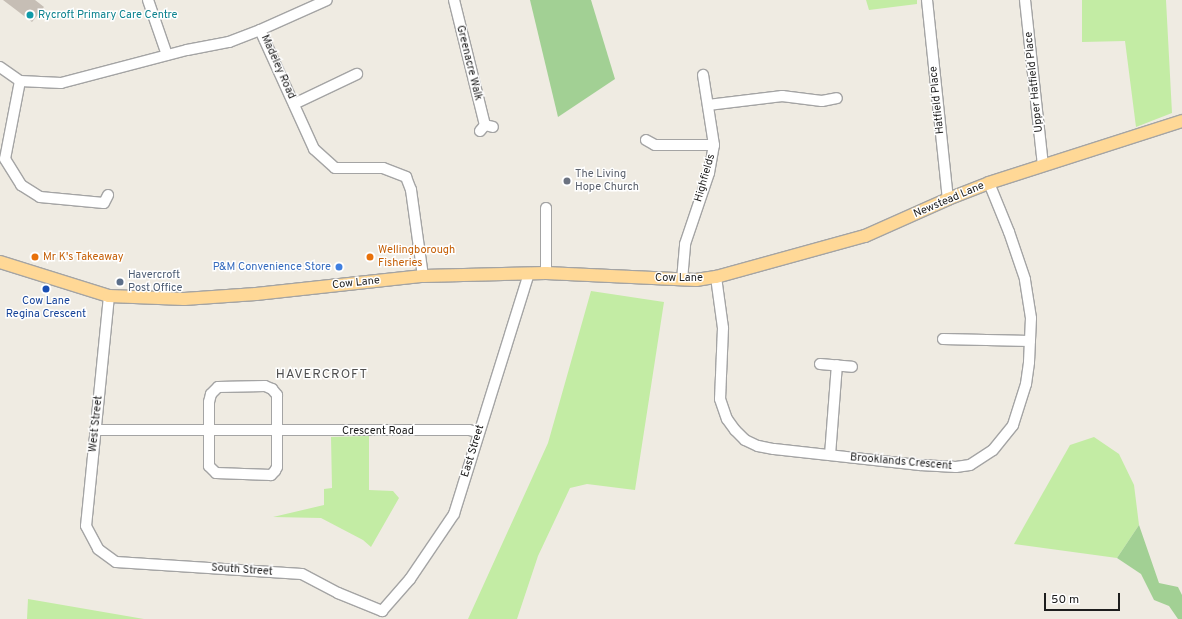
<!DOCTYPE html>
<html>
<head>
<meta charset="utf-8">
<style>
  body { margin:0 }
  #map { position:relative; width:1182px; height:619px; overflow:hidden; background:#efebe2; font-family:Overpass,sans-serif }
  div>[style] { position:absolute }
  [style*='--x'] { left:calc(var(--x)*1px); top:calc(var(--y)*1px); width:calc(var(--w)*1px); rotate:calc(var(--a)*1deg) }
  .grass>* { inset:0; background:#c3eca4 }
  .forest>* { inset:0; background:#a2d094 }
  .building>* { inset:0; background:#c6beb5 }
  .roads { filter:drop-shadow(1px 0 #a4a4a4) drop-shadow(-1px 0 #a4a4a4) drop-shadow(0 1px #a4a4a4) drop-shadow(0 -1px #a4a4a4) }
  .minor>* { height:10px; margin:-5px; padding:0 5px; transform-origin:5px; border-radius:5px; background:#fff }
  .major>* { height:12px; margin:-6px; padding:0 6px; transform-origin:6px; border-radius:6px; background:#ffd896 }
  .dots>* { width:11px; height:11px; translate:-50% -50%; box-sizing:border-box; border:2px solid #fff; border-radius:50% }
  span { translate:-50% -50%; white-space:nowrap; text-align:center; line-height:1.15; -webkit-text-stroke:3px #fff; paint-order:stroke }
  .culture-label { font-size:11px; color:#0d838f }
  .left { translate:0 -50%; text-align:left }
  .street-label { font-size:11px; color:#1d1d1d }
  .worship-label { font-size:11px; color:#5b616d }
  .food-label { font-size:11px; color:#c56008 }
  .shop-label { font-size:11px; color:#366cbe }
  .right { translate:-100% -50%; text-align:right }
  .service-label { font-size:11px; color:#4e5e75 }
  .transit-label { font-size:11px; color:#164399 }
  .quarter-label { font-size:13px; color:#505050; letter-spacing:1px }
  .scale { position:absolute; left:1044px; top:593px; width:76px; height:18px; box-sizing:border-box; border:2px solid #1d1d1d; border-top:0; padding-left:5px; font-size:12px; line-height:14px; white-space:nowrap; color:#1d1d1d; -webkit-text-stroke:3px #fff; paint-order:stroke }
</style>
</head>
<body>
<div id="map">
  <div class="grass">
    <i style="clip-path:polygon(866px 0,917px 0,917px 4px,869px 10px)"></i>
    <i style="clip-path:polygon(1082px 0,1166px 0,1172px 113px,1136px 127px,1125px 41px,1082px 42px)"></i>
    <i style="clip-path:polygon(591px 291px,664px 302px,635px 490px,587px 484px,570px 488px,538px 556px,517px 619px,468px 619px,548px 443px)"></i>
    <i style="clip-path:polygon(369px 436px,369px 490px,393px 491px,399px 498px,371px 547px,363px 540px,321px 518px,273px 517px,324px 505px,324px 489px,332px 488px,331px 437px)"></i>
    <i style="clip-path:polygon(1094px 437px,1119px 454px,1134px 485px,1139px 525px,1117px 558px,1014px 544px,1070px 445px)"></i>
    <i style="clip-path:polygon(28px 599px,144px 619px,27px 619px)"></i>
  </div>
  <div class="forest">
    <i style="clip-path:polygon(530px 0,591px 0,615px 79px,558px 117px)"></i>
    <i style="clip-path:polygon(1139px 525px,1159px 583px,1178px 587px,1182px 595px,1182px 619px,1178px 619px,1169px 606px,1154px 600px,1141px 574px,1117px 558px)"></i>
  </div>
  <div class="building">
    <i style="clip-path:polygon(3px 0,35px 0,44px 7px,32px 22px)"></i>
  </div>
  <div class="roads">
    <div class="minor">
      <i style="--x:148;--y:0;--w:58;--a:70.9"></i>
      <i style="--x:454;--y:0;--w:129;--a:76.1"></i>
      <i style="--x:927;--y:0;--w:200;--a:84"></i>
      <i style="--x:1025;--y:0;--w:166;--a:83.8"></i>
      <i style="--x:260;--y:30;--w:73;--a:-24.1"></i>
      <i style="--x:0;--y:67;--w:24;--a:35"></i>
      <i style="--x:20;--y:81;--w:41;--a:2.8"></i>
      <i style="--x:61;--y:83;--w:130;--a:-14.7"></i>
      <i style="--x:187;--y:50;--w:43;--a:-10.8"></i>
      <i style="--x:229;--y:42;--w:33;--a:-21"></i>
      <i style="--x:260;--y:30;--w:131;--a:65.6"></i>
      <i style="--x:314;--y:149;--w:28;--a:42"></i>
      <i style="--x:335;--y:168;--w:48;--a:0"></i>
      <i style="--x:383;--y:168;--w:25;--a:21"></i>
      <i style="--x:406;--y:177;--w:14;--a:69"></i>
      <i style="--x:411;--y:190;--w:87;--a:82.1"></i>
      <i style="--x:20;--y:81;--w:79;--a:100.9"></i>
      <i style="--x:5;--y:159;--w:31;--a:58"></i>
      <i style="--x:21;--y:185;--w:22;--a:32"></i>
      <i style="--x:40;--y:197;--w:64;--a:5.4"></i>
      <i style="--x:104;--y:203;--w:9;--a:-63"></i>
      <i style="--x:294;--y:104;--w:70;--a:-25.5"></i>
      <i style="--x:708;--y:105;--w:75;--a:-6.9"></i>
      <i style="--x:782;--y:96;--w:40;--a:7.1"></i>
      <i style="--x:822;--y:101;--w:15;--a:-11"></i>
      <i style="--x:480;--y:131;--w:8;--a:-50"></i>
      <i style="--x:485;--y:125;--w:8;--a:14"></i>
      <i style="--x:646;--y:140;--w:10;--a:29"></i>
      <i style="--x:655;--y:145;--w:59;--a:0"></i>
      <i style="--x:546;--y:208;--w:65;--a:90"></i>
      <i style="--x:716;--y:277;--w:51;--a:82.2"></i>
      <i style="--x:723;--y:328;--w:71;--a:92.4"></i>
      <i style="--x:720;--y:399;--w:21;--a:71"></i>
      <i style="--x:727;--y:419;--w:14;--a:54"></i>
      <i style="--x:735;--y:430;--w:14;--a:45"></i>
      <i style="--x:745;--y:440;--w:14;--a:25"></i>
      <i style="--x:758;--y:446;--w:16;--a:11"></i>
      <i style="--x:774;--y:449;--w:147;--a:6.3"></i>
      <i style="--x:920;--y:465;--w:36;--a:3"></i>
      <i style="--x:956;--y:467;--w:14;--a:-8"></i>
      <i style="--x:970;--y:465;--w:27;--a:-33"></i>
      <i style="--x:993;--y:450;--w:32;--a:-51"></i>
      <i style="--x:1013;--y:425;--w:43;--a:-72.4"></i>
      <i style="--x:1026;--y:384;--w:22;--a:-82"></i>
      <i style="--x:1029;--y:362;--w:44;--a:-87.4"></i>
      <i style="--x:1031;--y:318;--w:39;--a:-99"></i>
      <i style="--x:1025;--y:279;--w:50;--a:-108.8"></i>
      <i style="--x:1009;--y:232;--w:53;--a:-112.2"></i>
      <i style="--x:682;--y:280;--w:36;--a:-85"></i>
      <i style="--x:685;--y:244;--w:75;--a:-71.3"></i>
      <i style="--x:709;--y:173;--w:28;--a:-80"></i>
      <i style="--x:714;--y:145;--w:71;--a:-98.9"></i>
      <i style="--x:109;--y:296;--w:231;--a:95.7"></i>
      <i style="--x:86;--y:526;--w:26;--a:62"></i>
      <i style="--x:98;--y:549;--w:22;--a:36"></i>
      <i style="--x:116;--y:562;--w:186;--a:3.7"></i>
      <i style="--x:302;--y:574;--w:41;--a:27.8"></i>
      <i style="--x:338;--y:593;--w:48;--a:22.2"></i>
      <i style="--x:382;--y:611;--w:43;--a:-48.8"></i>
      <i style="--x:410;--y:579;--w:78;--a:-55.9"></i>
      <i style="--x:454;--y:514;--w:252;--a:-72.7"></i>
      <i style="--x:943;--y:339;--w:87;--a:1.3"></i>
      <i style="--x:820;--y:364;--w:32;--a:5"></i>
      <i style="--x:265;--y:386;--w:8;--a:23"></i>
      <i style="--x:272;--y:389;--w:8;--a:50"></i>
      <i style="--x:277;--y:395;--w:72;--a:90"></i>
      <i style="--x:277;--y:467;--w:4;--a:117"></i>
      <i style="--x:275;--y:471;--w:6;--a:135"></i>
      <i style="--x:271;--y:475;--w:55;--a:-177.9"></i>
      <i style="--x:216;--y:473;--w:10;--a:-135"></i>
      <i style="--x:209;--y:466;--w:64;--a:-90"></i>
      <i style="--x:209;--y:402;--w:8;--a:-76"></i>
      <i style="--x:211;--y:394;--w:10;--a:-45"></i>
      <i style="--x:218;--y:387;--w:47;--a:-1.2"></i>
      <i style="--x:95;--y:430;--w:374;--a:0"></i>
      <i style="--x:469;--y:430;--w:9;--a:13"></i>
      <i style="--x:830;--y:455;--w:90;--a:-85.6"></i>
    </div>
    <div class="major">
      <i style="--x:0;--y:262;--w:114;--a:17.3"></i>
      <i style="--x:109;--y:296;--w:75;--a:2.3"></i>
      <i style="--x:184;--y:299;--w:72;--a:-4"></i>
      <i style="--x:256;--y:294;--w:168;--a:-6.2"></i>
      <i style="--x:423;--y:276;--w:123;--a:-1.4"></i>
      <i style="--x:546;--y:273;--w:150;--a:2.7"></i>
      <i style="--x:696;--y:280;--w:20;--a:-9"></i>
      <i style="--x:716;--y:277;--w:155;--a:-15.4"></i>
      <i style="--x:865;--y:236;--w:91;--a:-24"></i>
      <i style="--x:948;--y:199;--w:44;--a:-21.3"></i>
      <i style="--x:989;--y:183;--w:203;--a:-17.8"></i>
    </div>
  </div>
  <div class="dots">
    <i style="left:30px;top:15px;background:#0f9aa8"></i>
    <i style="left:567px;top:181px;background:#6b7280"></i>
    <i style="left:35px;top:257px;background:#e8710a"></i>
    <i style="left:370px;top:257px;background:#e8710a"></i>
    <i style="left:339px;top:267px;background:#3f7fe0"></i>
    <i style="left:120px;top:282px;background:#5c6f8a"></i>
    <i style="left:46px;top:289px;background:#1a4fb4"></i>
  </div>
  <div class="culture-label">
    <span class="left" style="left:38px;top:15px">Rycroft Primary Care Centre</span>
  </div>
  <div class="street-label">
    <span style="left:469px;top:63px;rotate:76deg">Greenacre Walk</span>
    <span style="left:278px;top:67px;rotate:66deg">Madeley Road</span>
    <span style="left:1034px;top:82px;rotate:-96deg">Upper Hatfield Place</span>
    <span style="left:937px;top:100px;rotate:-96deg">Hatfield Place</span>
    <span style="left:705px;top:178px;rotate:-74deg">Highfields</span>
    <span style="left:949px;top:200px;rotate:-23deg">Newstead Lane</span>
    <span style="left:679px;top:278px">Cow Lane</span>
    <span style="left:356px;top:283px;rotate:-6deg">Cow Lane</span>
    <span style="left:96px;top:424px;rotate:-84deg">West Street</span>
    <span style="left:378px;top:431px">Crescent Road</span>
    <span style="left:473px;top:451px;rotate:-73deg">East Street</span>
    <span style="left:901px;top:462px;rotate:5deg">Brooklands Crescent</span>
    <span style="left:242px;top:570px;rotate:4deg">South Street</span>
  </div>
  <div class="worship-label">
    <span class="left" style="left:575px;top:181px">The Living<br>Hope Church</span>
  </div>
  <div class="food-label">
    <span class="left" style="left:378px;top:257px">Wellingborough<br>Fisheries</span>
    <span class="left" style="left:43px;top:257px">Mr K's Takeaway</span>
  </div>
  <div class="shop-label">
    <span class="right" style="left:331px;top:267px">P&amp;M Convenience Store</span>
  </div>
  <div class="service-label">
    <span class="left" style="left:128px;top:282px">Havercroft<br>Post Office</span>
  </div>
  <div class="transit-label">
    <span style="left:46px;top:308px">Cow Lane<br>Regina Crescent</span>
  </div>
  <div class="quarter-label">
    <span style="left:322px;top:375px">HAVERCROFT</span>
  </div>
  <div class="scale">50 m</div>
</div>
</body>
</html>
